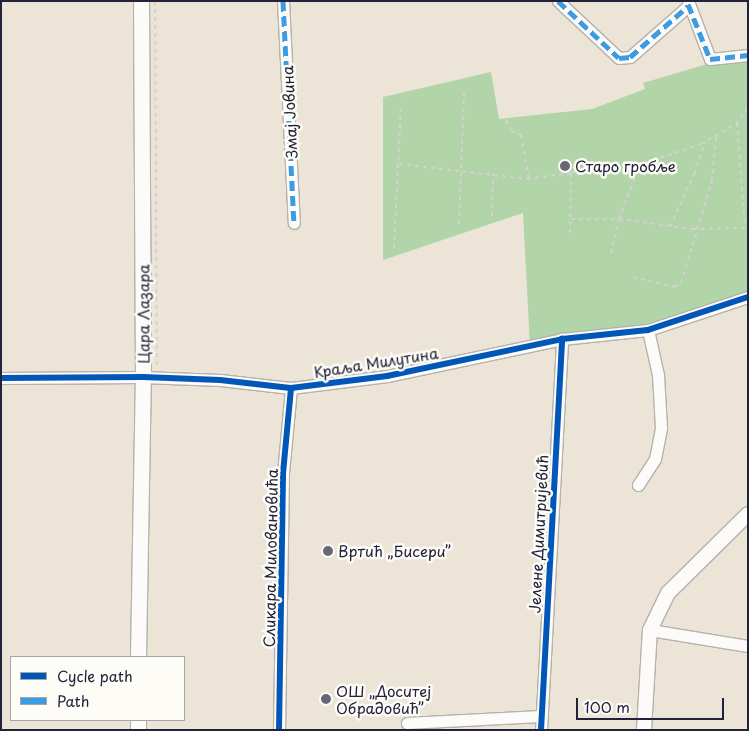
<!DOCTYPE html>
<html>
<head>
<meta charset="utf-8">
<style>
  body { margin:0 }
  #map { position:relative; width:749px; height:731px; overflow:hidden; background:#ebe4d7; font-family:"Playpen Sans",sans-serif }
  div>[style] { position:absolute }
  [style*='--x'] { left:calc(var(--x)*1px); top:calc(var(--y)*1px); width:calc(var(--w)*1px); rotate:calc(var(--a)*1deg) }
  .green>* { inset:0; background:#b1d4a8 }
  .path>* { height:2px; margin-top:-1px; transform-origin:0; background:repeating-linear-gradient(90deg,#d3d2d0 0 4px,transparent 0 8px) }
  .roads { filter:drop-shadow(1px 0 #b5b1ab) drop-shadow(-1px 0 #b5b1ab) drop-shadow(0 1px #b5b1ab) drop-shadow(0 -1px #b5b1ab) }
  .minor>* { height:11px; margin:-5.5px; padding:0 5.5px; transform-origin:5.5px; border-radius:5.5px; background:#fcfbf9 }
  .tertiary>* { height:14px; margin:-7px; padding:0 7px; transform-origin:7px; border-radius:7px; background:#fcfbf9 }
  .secondary>* { height:15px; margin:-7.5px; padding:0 7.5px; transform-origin:7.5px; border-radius:7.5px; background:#fcfbf9 }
  .quiet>* { height:5px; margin-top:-2.5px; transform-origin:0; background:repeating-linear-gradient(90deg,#3c9ce2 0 10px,transparent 0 15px) }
  .cycleway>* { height:6px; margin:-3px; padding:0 3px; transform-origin:3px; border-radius:3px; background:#0057b8 }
  .dots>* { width:14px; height:14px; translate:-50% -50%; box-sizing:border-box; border:2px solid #fdfcf7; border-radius:50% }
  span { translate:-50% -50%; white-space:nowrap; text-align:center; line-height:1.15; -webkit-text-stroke:5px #fdfcf7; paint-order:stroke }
  .street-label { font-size:15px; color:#22223b }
  .poi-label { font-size:15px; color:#22223b }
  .left { translate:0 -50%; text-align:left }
  .frame { position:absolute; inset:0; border:2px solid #22223b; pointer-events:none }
  .legend { position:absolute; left:10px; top:656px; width:175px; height:65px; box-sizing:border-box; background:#fdfcf7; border:1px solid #a5a5ac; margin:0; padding:6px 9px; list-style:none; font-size:15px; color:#22223b }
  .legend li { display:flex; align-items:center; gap:10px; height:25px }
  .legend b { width:25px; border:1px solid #a5a5ac }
  .scale { position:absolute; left:576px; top:698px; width:148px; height:22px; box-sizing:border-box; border:2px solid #22223b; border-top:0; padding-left:6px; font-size:15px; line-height:18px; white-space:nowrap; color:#22223b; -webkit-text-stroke:4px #fdfcf7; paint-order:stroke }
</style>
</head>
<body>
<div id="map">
  <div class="green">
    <i style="clip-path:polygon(748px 52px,748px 297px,648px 330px,530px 346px,523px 213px,383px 260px,383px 97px,491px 72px,499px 119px,592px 109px,645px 89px,643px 83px)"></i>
  </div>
  <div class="path">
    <i style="--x:155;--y:1;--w:367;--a:89.7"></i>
    <i style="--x:506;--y:120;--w:12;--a:66"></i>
    <i style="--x:511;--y:131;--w:11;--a:22"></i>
    <i style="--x:521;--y:135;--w:45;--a:79.7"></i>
    <i style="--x:737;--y:123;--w:105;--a:85.6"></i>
    <i style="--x:399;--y:164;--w:129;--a:6.7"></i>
    <i style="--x:527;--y:179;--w:44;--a:-7.8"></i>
    <i style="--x:492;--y:216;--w:42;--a:-88.6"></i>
    <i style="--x:571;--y:219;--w:48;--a:0"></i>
    <i style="--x:619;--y:219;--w:75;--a:7.7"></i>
    <i style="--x:693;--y:229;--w:55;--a:-1"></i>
    <i style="--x:459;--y:224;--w:131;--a:-87.8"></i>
    <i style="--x:670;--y:227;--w:58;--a:-65.6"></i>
    <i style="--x:694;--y:174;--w:34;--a:-71"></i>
    <i style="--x:570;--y:233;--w:60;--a:-89"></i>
    <i style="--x:571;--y:173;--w:28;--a:-13"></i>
    <i style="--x:598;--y:167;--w:47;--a:-4.9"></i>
    <i style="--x:645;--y:163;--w:59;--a:-18.7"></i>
    <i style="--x:701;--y:144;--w:40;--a:-29.7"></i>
    <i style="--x:736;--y:124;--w:21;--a:-55"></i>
    <i style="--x:394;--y:248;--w:145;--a:-87.2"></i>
    <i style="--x:611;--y:253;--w:35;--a:-77"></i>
    <i style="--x:619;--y:219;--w:59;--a:-69.1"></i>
    <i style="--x:633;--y:277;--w:43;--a:13.4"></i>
    <i style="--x:675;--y:287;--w:7;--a:-34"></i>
    <i style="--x:681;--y:283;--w:107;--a:-73.1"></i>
    <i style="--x:712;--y:181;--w:45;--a:-84.9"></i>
  </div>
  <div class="roads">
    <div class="minor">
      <i style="--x:283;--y:1;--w:222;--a:87.2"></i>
      <i style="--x:558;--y:1;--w:83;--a:43.1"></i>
      <i style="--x:619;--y:58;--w:11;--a:-5"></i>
      <i style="--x:630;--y:57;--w:77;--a:-41.3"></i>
      <i style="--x:688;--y:1;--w:62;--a:69.2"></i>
      <i style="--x:710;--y:59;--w:38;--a:-6"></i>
      <i style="--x:1;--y:378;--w:142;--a:-0.4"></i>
      <i style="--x:143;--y:377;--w:77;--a:2.2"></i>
      <i style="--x:220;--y:380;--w:71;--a:6.4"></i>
      <i style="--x:291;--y:388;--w:97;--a:-7.1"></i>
      <i style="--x:387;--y:376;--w:179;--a:-11.9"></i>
      <i style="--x:562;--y:339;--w:86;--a:-6"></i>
      <i style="--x:648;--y:330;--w:105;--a:-18.3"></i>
      <i style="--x:638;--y:485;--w:31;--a:-57"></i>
      <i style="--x:655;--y:459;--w:32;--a:-79"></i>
      <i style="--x:661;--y:428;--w:53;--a:-93.2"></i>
      <i style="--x:658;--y:375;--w:46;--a:-102.5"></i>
      <i style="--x:650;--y:630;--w:99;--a:9.3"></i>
      <i style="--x:407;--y:723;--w:133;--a:-3"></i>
      <i style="--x:279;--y:730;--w:257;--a:-89.1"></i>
      <i style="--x:283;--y:473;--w:85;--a:-84.6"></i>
      <i style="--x:541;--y:730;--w:392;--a:-86.9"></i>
    </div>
    <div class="tertiary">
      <i style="--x:644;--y:730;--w:100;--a:-86.6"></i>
      <i style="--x:650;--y:630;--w:41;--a:-64.1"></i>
      <i style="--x:668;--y:593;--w:112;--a:-44.6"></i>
    </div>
    <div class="secondary">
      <i style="--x:138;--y:657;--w:280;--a:-89"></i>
      <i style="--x:143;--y:377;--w:376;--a:-90.3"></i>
      <i style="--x:138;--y:730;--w:10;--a:-90"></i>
    </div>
  </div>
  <div class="quiet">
    <i style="--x:283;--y:1;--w:222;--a:87.2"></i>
    <i style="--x:558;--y:1;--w:83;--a:43.1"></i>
    <i style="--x:619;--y:58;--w:11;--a:-5"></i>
    <i style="--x:630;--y:57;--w:77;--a:-41.3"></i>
    <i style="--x:688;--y:4;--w:59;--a:68.2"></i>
    <i style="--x:710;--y:59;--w:38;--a:-6"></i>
  </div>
  <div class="cycleway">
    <i style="--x:1;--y:378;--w:142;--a:-0.4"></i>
    <i style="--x:143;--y:377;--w:77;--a:2.2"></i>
    <i style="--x:220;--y:380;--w:71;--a:6.4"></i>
    <i style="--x:291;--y:388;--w:97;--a:-7.1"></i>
    <i style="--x:387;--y:376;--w:179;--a:-11.9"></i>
    <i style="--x:562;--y:339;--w:86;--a:-6"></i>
    <i style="--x:648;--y:330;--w:105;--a:-18.3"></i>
    <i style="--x:279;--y:730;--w:257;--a:-89.1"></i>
    <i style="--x:283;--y:473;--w:85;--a:-84.6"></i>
    <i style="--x:541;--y:730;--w:392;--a:-86.9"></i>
  </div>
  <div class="dots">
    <i style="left:565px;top:166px;background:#686672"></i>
    <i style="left:328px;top:551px;background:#686672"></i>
    <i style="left:326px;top:699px;background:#686672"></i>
  </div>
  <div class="street-label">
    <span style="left:289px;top:112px;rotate:-93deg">Змај Јовина</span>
    <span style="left:143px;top:314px;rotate:-90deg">Цара Лазара</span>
    <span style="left:376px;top:362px;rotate:-9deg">Краља Милутина</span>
    <span style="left:538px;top:534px;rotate:-87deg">Јелене Димитријевић</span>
    <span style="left:270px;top:558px;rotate:-89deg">Сликара Миловановића</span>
  </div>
  <div class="poi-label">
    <span class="left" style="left:575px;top:166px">Старо гробље</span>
    <span class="left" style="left:338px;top:551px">Вртић „Бисери”</span>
    <span class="left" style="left:336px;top:699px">ОШ „Доситеј<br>Обрадовић”</span>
  </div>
  <div class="frame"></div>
  <ul class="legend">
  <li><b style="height:6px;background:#0057b8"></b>Cycle path</li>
  <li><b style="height:6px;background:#3c9ce2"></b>Path</li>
  </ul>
  <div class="scale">100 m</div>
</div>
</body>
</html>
